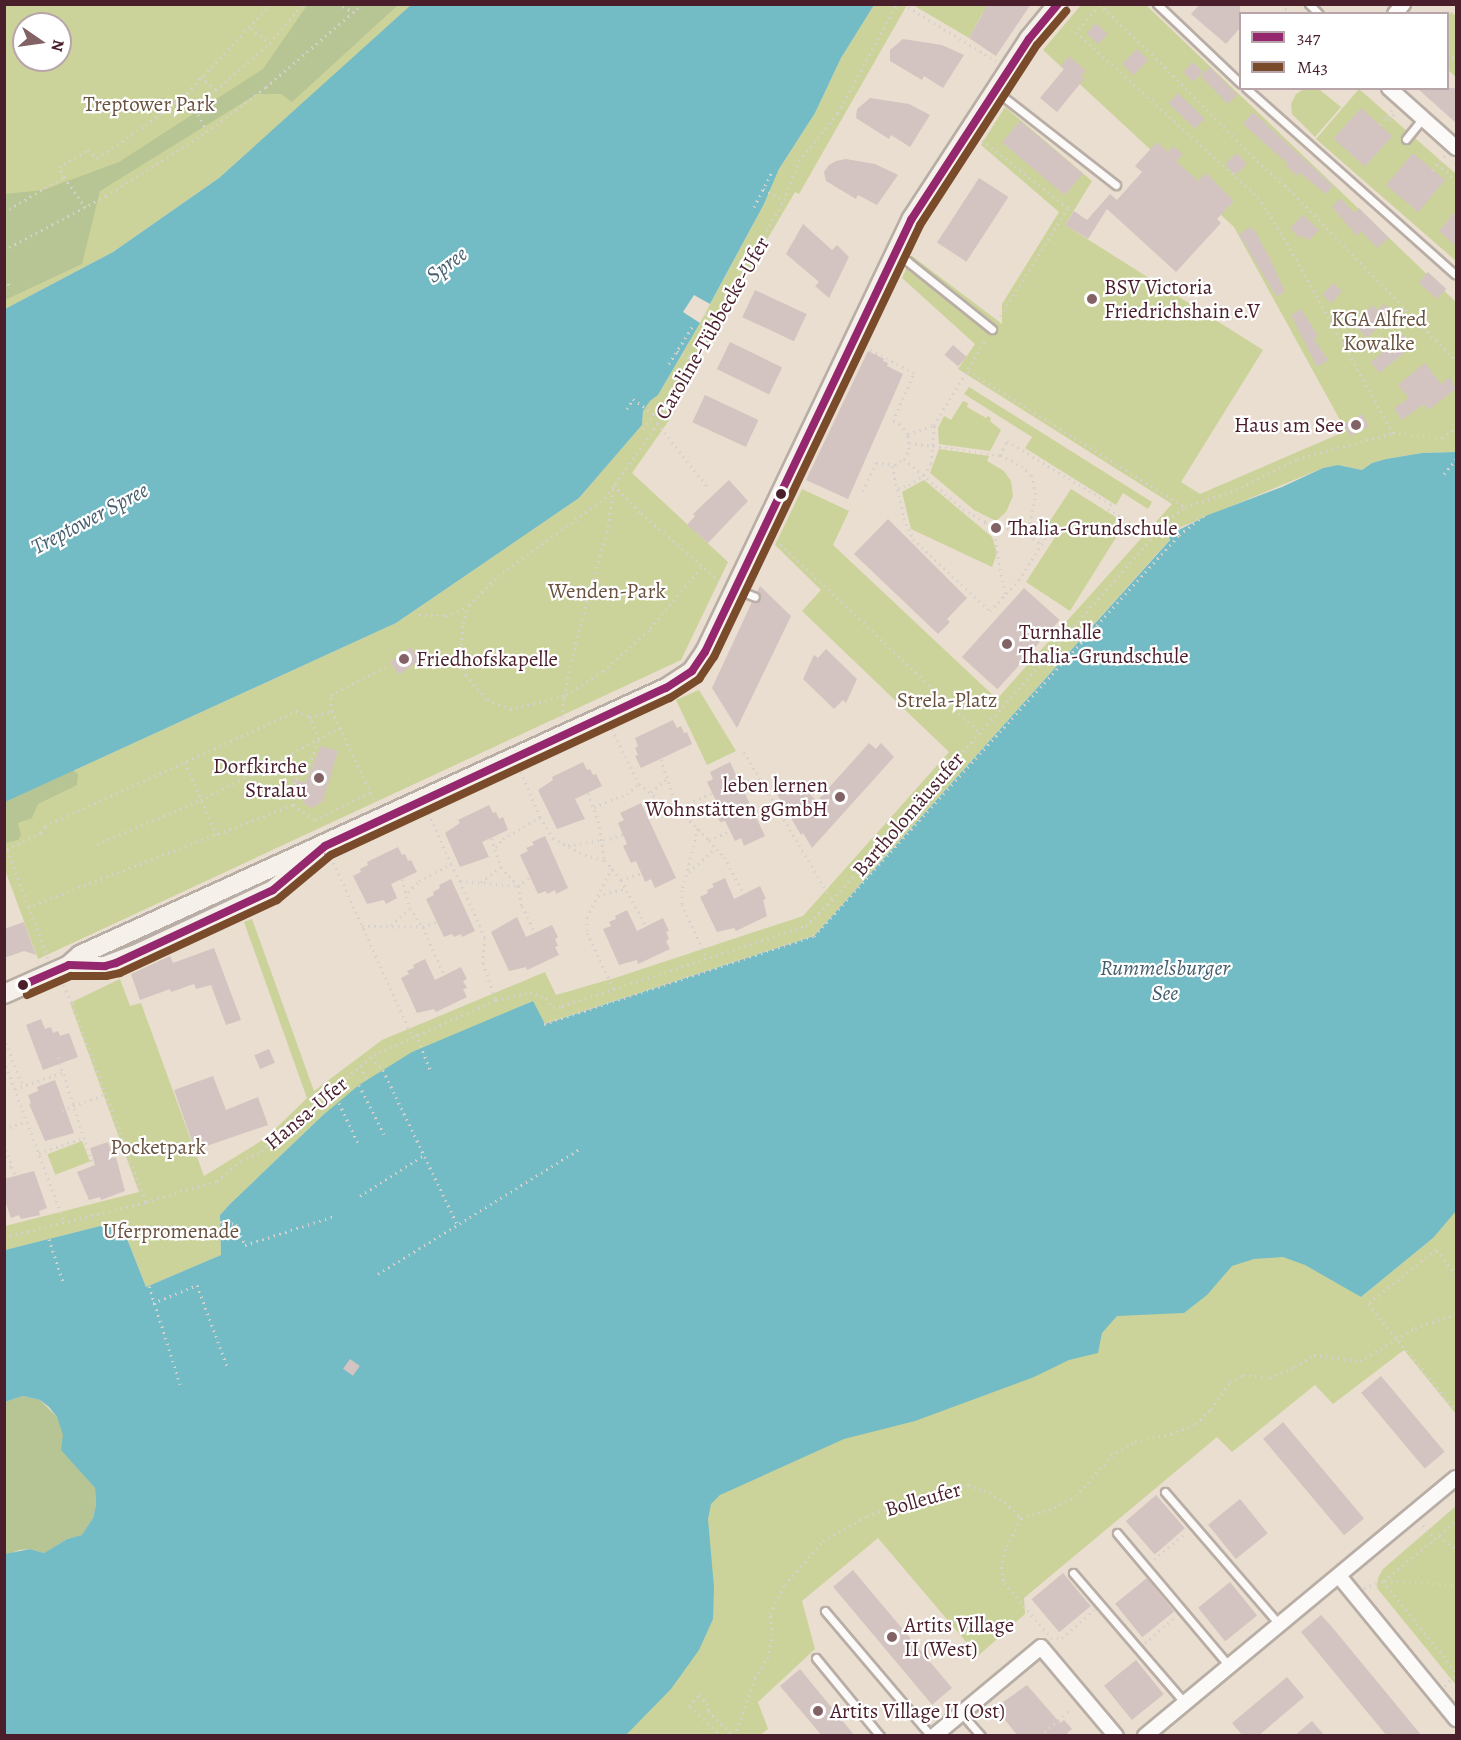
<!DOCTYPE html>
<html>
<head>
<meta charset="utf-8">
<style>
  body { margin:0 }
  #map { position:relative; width:1461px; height:1740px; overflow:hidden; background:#e9decf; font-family:Alegreya,serif }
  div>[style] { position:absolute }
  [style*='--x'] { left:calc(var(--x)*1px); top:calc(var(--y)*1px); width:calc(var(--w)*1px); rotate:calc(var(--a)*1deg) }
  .green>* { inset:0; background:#cbd39a; transform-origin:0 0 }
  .forest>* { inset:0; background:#b7c493 }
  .water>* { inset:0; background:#74bcc5 }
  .building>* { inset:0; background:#d3c4c1; transform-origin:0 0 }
  .path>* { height:3px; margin-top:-1.5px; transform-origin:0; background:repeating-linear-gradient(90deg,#d7d1ce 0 1.5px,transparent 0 6px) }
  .roads { filter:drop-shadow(2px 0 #b9aea6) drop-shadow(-2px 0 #b9aea6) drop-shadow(0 2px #b9aea6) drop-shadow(0 -2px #b9aea6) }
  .lane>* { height:7px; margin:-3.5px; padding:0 3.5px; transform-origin:3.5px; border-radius:3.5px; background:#fcfaf8 }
  .street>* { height:14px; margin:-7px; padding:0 7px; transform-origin:7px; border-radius:7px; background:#fcfaf8 }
  .secondary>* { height:18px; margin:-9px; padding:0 9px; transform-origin:9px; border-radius:9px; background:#f5f1ea }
  .bus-1>* { height:8px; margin:-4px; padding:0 4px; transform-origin:4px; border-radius:4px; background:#95276e }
  .bus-2>* { height:8px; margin:-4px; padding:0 4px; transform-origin:4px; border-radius:4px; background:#7a4b2a }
  .dots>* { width:16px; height:16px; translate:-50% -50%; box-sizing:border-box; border:3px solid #fff; border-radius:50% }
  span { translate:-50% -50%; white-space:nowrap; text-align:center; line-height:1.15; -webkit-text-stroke:4.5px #fff; paint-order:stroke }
  .park-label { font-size:21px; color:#6a523f }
  .poi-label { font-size:21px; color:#4a1f2b }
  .left { translate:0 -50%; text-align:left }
  .right { translate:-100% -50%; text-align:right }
  .street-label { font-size:21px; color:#4a1f2b }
  .water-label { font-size:22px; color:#465f6e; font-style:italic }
  .frame { position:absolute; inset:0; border:6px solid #4a1f2b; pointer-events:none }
  .legend { position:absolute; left:1239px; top:12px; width:210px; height:78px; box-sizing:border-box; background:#fff; border:2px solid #b7a5aa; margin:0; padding:8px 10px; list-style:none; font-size:18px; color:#4a1f2b }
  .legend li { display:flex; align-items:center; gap:12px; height:30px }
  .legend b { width:30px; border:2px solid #b7a5aa }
  .north { position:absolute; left:12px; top:12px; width:60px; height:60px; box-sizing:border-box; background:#fff; border:2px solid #b7a5aa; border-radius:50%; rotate:103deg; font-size:16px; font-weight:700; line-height:24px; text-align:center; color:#4a1f2b }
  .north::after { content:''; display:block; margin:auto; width:21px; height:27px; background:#826264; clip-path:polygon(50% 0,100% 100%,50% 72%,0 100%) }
</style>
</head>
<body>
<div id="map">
  <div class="green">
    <i style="clip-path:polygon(evenodd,4px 5px,412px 5px,219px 178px,113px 252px,5px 309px,4px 5px,24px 24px,60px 24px,60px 60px,24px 60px,24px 24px)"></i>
    <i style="clip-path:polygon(874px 5px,907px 5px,799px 194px,795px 192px,759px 253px,670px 412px,672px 416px,632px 473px,728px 562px,681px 660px,38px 959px,5px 870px,5px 802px,396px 623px,579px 498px,642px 425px,643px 411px,650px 401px,658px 395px,700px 323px,764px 204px,779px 169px,815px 113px,841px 58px)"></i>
    <i style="clip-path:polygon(913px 5px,992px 5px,982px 14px,969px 38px)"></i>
    <i style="clip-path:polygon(1081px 5px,1146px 5px,1456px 302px,1456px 452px,1422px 453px,1386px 459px,1372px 463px,1362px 470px,1338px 465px,1323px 468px,1181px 527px,814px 936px,544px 1024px,532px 1001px,383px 1070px,323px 1115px,229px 1205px,220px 1215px,221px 1255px,146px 1287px,120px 1221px,5px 1250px,5px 1226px,139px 1192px,70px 1003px,120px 979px,130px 1006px,141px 1003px,204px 1176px,266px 1138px,307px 1098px,244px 922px,252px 919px,314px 1091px,382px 1040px,545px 972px,556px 995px,618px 977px,803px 916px,949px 752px,802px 611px,821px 590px,775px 545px,802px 489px,849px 511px,833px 545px,997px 699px,1172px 504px,958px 369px,975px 344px,902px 278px,912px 256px,1002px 324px,1002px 304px,1059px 212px,981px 145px,1005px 107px,1092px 181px,1065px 225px,1263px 350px,1181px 482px,1200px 494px,1346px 431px,1234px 227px,1043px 50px)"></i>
    <i style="clip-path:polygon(1451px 12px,1456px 16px,1456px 77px,1448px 70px,1448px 16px)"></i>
    <i style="clip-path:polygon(1304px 89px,1320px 90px,1341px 107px,1315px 137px,1292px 114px,1291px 104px,1296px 94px)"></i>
    <i style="clip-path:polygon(1359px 89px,1456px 174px,1456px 261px,1316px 139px)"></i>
    <i style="clip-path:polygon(969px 387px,1152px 502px,1148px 509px,1123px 493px,1116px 505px,1025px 448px,1032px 437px,964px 394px)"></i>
    <i style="clip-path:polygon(963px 401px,968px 403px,967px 407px,986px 418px,988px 416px,991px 418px,990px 421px,1001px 430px,990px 451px,939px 444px,938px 428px,944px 416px,951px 420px)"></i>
    <i style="clip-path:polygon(939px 449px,989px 456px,987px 461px,1004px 471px,1011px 481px,1013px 496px,1006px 512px,996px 521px,974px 510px,930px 473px)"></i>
    <i style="clip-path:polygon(924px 480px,992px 537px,997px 553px,992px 567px,911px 529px,902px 492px)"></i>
    <i style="clip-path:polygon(1071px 489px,1125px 523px,1070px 611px,1026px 582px,1059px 531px,1048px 524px)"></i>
    <i style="clip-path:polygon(699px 690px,736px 751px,707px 765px,676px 700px)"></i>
    <i style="left:270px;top:875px;width:9px;height:181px;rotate:63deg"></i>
    <i style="left:82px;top:1141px;width:22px;height:37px;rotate:69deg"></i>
    <i style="clip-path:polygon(1456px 1189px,1456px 1414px,1404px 1350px,1333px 1404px,1315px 1385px,1232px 1452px,1217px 1437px,1024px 1598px,1025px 1614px,978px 1656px,878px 1538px,802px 1601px,815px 1649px,758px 1702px,768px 1729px,760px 1735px,580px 1736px,702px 1489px,1098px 1317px,1279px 1246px,1361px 1297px,1433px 1238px)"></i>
    <i style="clip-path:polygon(1456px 1506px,1456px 1685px,1377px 1588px,1378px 1578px,1383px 1569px)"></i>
  </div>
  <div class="forest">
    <i style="clip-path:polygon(308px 4px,398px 5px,292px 102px,281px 94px,257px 94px,100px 191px,82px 264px,5px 300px,5px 194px,43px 190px,119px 162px,263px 69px)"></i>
    <i style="clip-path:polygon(73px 770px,78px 774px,77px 785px,38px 804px,32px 818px,18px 823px,21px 835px,18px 840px,5px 843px,4px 802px)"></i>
    <i style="clip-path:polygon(23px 1396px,40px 1400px,57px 1417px,82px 1473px,95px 1488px,96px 1505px,93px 1518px,83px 1535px,67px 1539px,44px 1553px,30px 1549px,19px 1550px,7px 1555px,5px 1554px,5px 1402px)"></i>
  </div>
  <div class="water">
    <i style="clip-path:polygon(412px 4px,874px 5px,841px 58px,815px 113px,779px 169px,764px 204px,710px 304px,694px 295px,683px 312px,700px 323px,658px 395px,650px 401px,643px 411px,642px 425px,579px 498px,396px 623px,5px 802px,5px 309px,113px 252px,219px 178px)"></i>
    <i style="clip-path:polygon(1456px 452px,1456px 1211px,1433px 1238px,1361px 1297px,1305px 1265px,1283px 1257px,1254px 1259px,1232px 1266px,1207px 1295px,1184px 1313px,1117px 1316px,1102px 1333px,1098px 1353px,1069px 1360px,1034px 1377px,915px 1421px,844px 1439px,720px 1495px,711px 1504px,708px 1519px,714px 1587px,713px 1619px,699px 1650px,671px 1689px,626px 1735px,5px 1735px,5px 1554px,30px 1549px,44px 1553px,67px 1539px,82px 1535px,93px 1518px,96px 1505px,95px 1488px,61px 1450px,63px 1435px,57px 1417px,49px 1407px,40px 1400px,23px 1396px,5px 1402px,5px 1250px,120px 1221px,146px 1287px,221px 1255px,220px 1215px,229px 1205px,323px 1115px,359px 1085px,412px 1052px,533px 1001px,545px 1024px,814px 936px,1170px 540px,1169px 535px,1208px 515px,1282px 487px,1323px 468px,1338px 465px,1362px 470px,1372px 463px,1386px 459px,1422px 453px)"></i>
  </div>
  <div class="building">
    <i style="clip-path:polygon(988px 4px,1031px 4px,996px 56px,969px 38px)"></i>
    <i style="clip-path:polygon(1200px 4px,1240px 4px,1240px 28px,1226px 44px,1191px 14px)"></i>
    <i style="left:1096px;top:23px;width:16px;height:14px;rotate:43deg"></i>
    <i style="clip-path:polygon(903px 39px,942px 45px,964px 55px,943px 88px,924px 76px,922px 80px,890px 61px,890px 50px)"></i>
    <i style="left:1137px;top:49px;width:16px;height:21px;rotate:45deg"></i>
    <i style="clip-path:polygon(1069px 56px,1086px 71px,1081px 76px,1084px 79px,1057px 112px,1040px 98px,1064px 69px,1061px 66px)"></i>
    <i style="left:1193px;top:62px;width:14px;height:14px;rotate:45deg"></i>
    <i style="left:1210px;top:67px;width:39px;height:13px;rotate:46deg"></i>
    <i style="clip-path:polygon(1417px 88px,1456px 88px,1456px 123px)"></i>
    <i style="left:1178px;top:93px;width:37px;height:14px;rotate:44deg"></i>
    <i style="clip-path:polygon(870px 98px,909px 104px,930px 115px,910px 147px,891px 135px,889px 139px,856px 118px,857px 109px)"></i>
    <i style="left:1361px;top:108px;width:42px;height:41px;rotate:42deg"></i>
    <i style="clip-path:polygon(1253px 112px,1333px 186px,1326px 194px,1300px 173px,1297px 176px,1286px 166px,1288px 164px,1243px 124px)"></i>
    <i style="left:1020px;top:121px;width:82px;height:28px;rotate:40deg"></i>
    <i style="clip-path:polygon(1157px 142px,1168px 152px,1173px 146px,1183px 154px,1176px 161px,1198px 181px,1206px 173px,1234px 201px,1217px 219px,1221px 223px,1176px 272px,1107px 209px,1088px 239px,1065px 225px,1074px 211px,1087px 220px,1110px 194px,1117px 200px,1142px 172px,1135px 166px)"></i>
    <i style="left:1237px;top:153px;width:15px;height:16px;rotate:48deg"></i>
    <i style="left:1413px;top:153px;width:42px;height:42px;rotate:40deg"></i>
    <i style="clip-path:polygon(846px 159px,875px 164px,898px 175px,877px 205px,858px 195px,856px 199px,826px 181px,824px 172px,829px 165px,836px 161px)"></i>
    <i style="left:979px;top:178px;width:35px;height:77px;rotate:33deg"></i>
    <i style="clip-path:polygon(1340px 198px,1355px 213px,1359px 208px,1389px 238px,1377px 248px,1361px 231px,1357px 236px,1332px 207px)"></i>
    <i style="clip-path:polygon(1456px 211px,1456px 246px,1439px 231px)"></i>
    <i style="clip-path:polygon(1303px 215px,1319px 230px,1308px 241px,1303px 236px,1300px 238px,1290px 228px)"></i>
    <i style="clip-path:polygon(803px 224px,832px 250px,837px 245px,849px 257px,829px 298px,815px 286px,819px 282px,786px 254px)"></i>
    <i style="clip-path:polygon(1250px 227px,1252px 230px,1254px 229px,1270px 259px,1285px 292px,1276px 296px,1239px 234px)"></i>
    <i style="left:1428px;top:272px;width:25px;height:14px;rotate:43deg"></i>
    <i style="left:1333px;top:283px;width:12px;height:16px;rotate:42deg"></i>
    <i style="left:755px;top:290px;width:57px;height:30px;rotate:25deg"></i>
    <i style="clip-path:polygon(1384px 304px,1393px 312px,1367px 338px,1354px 324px,1373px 305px,1378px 310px)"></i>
    <i style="clip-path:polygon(1301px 309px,1318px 336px,1314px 339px,1328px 360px,1317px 367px,1291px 315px)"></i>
    <i style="left:1404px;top:335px;width:14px;height:43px;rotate:51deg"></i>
    <i style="left:730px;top:342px;width:58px;height:30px;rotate:26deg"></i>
    <i style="left:953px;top:345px;width:18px;height:13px;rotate:41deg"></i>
    <i style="clip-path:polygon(868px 351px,884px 359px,883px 361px,888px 363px,887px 366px,903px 374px,848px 499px,806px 480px)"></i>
    <i style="clip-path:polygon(1425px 363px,1441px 384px,1450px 377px,1456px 389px,1428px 410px,1424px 404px,1402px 420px,1394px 408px,1409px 398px,1398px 385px)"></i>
    <i style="left:705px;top:395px;width:59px;height:30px;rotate:25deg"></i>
    <i style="left:1362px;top:414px;width:14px;height:21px;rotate:60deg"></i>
    <i style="clip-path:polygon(729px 480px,748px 501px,708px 543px,687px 525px,695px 516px,693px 514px)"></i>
    <i style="clip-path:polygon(888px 519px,967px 598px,947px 619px,950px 622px,938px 634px,854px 554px)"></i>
    <i style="clip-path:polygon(760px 586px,791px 616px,737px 728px,712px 688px,752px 602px,760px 600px,757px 592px)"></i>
    <i style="left:1024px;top:588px;width:48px;height:93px;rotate:42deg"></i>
    <i style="left:411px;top:647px;width:16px;height:26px;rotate:55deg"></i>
    <i style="clip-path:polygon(826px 649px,857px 679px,846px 703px,843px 700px,834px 709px,803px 679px,814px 655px,818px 658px)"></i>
    <i style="clip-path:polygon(673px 720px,677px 728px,681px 726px,684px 733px,687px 732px,692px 744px,641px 768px,635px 756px,638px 755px,635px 748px,638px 746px,635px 738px)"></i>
    <i style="clip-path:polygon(869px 743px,876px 749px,881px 743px,894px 757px,812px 848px,803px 833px,801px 835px,772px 786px,781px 782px,787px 787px,794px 780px,817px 801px)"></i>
    <i style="clip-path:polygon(321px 746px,338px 751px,323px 801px,312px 808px,304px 803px,292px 779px,305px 783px)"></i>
    <i style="clip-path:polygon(583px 762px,587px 770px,590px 769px,593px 775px,596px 774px,602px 786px,575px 799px,585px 819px,557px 829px,538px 790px,553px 780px,552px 777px)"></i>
    <i style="clip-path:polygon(730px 762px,765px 836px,744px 846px,741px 838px,735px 841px,725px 821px,720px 822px,712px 805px,717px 803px,707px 782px,713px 779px,710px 772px)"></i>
    <i style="clip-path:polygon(641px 803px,676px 878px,655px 888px,651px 879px,645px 882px,636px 861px,631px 863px,623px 846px,627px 844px,618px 823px,624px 820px,620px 813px)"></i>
    <i style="clip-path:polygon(489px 805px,493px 813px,496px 812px,499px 819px,503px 817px,508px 830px,482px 842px,489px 857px,460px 867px,445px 833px,460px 823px,458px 820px)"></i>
    <i style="clip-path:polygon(545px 836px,568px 888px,556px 894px,555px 890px,547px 894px,546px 891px,538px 894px,520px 855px,528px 851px,526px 848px,534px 845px,532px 842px)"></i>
    <i style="clip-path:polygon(398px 847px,402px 855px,405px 854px,408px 861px,411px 860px,417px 872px,391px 884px,397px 898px,386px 904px,384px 900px,367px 904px,353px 876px,361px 872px,360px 869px,368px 865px,367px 862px)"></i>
    <i style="clip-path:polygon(725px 878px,734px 899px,760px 886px,766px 899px,763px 900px,767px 916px,736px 931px,734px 928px,717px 932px,700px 897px,708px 893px,707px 890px,714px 887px,712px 884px)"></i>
    <i style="clip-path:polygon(451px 879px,475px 931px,462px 937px,461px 934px,454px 937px,452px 934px,444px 937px,426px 899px,434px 895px,433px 892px,440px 888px,439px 885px)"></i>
    <i style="clip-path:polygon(627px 910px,637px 931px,663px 918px,669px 931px,666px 932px,669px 939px,666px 941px,670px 949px,638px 964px,637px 960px,619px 965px,603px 929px,611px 926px,609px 922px,616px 919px,615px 916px)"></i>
    <i style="clip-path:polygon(517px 917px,526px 937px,552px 925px,558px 937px,555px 939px,558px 946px,555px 947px,559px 955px,527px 970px,526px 967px,509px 971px,491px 932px)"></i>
    <i style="clip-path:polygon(24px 922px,36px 955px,24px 951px,4px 958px,4px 929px)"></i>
    <i style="clip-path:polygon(214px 948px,241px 1020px,226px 1025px,211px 985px,196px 989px,194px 984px,171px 992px,170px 989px,140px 1000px,131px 974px,170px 956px,173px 963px)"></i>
    <i style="clip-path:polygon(425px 959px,435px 980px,461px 967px,467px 979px,463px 981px,467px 988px,463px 989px,467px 997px,436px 1012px,434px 1009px,417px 1013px,401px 978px,409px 974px,407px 971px,414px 968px,413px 965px)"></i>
    <i style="clip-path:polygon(41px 1019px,45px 1029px,51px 1027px,53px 1033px,58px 1031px,60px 1036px,69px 1033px,78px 1057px,43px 1070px,26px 1025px)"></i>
    <i style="left:269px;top:1049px;width:15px;height:16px;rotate:67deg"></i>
    <i style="clip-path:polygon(213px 1076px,226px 1110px,258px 1097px,268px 1125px,195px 1150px,174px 1090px)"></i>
    <i style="clip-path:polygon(55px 1080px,74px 1133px,45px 1141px,29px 1104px,31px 1103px,28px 1095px,38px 1091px,37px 1087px)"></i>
    <i style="clip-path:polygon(108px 1142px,113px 1158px,116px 1157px,125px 1191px,101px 1200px,100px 1197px,89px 1200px,77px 1172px,95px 1165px,90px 1148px)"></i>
    <i style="clip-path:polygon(34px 1171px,47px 1208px,39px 1211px,40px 1215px,21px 1219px,19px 1215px,11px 1218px,4px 1198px,4px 1179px)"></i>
    <i style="left:350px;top:1359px;width:12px;height:12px;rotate:35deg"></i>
    <i style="left:1381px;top:1376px;width:99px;height:26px;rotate:50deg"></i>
    <i style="left:1283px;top:1422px;width:126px;height:26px;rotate:50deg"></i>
    <i style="left:1156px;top:1495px;width:44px;height:40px;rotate:49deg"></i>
    <i style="left:1240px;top:1499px;width:44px;height:41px;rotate:51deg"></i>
    <i style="left:853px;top:1570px;width:154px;height:26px;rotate:50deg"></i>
    <i style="left:1063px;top:1573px;width:43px;height:41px;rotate:50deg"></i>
    <i style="left:1147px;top:1578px;width:43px;height:41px;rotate:51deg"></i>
    <i style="left:1230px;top:1582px;width:43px;height:41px;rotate:51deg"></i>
    <i style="clip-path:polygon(1321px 1615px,1332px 1627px,1422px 1736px,1387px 1736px,1320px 1655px,1301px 1632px)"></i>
    <i style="left:1136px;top:1660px;width:44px;height:41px;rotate:51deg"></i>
    <i style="clip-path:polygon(800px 1669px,855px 1736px,822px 1736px,780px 1686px)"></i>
    <i style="clip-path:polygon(1287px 1677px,1304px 1697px,1258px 1736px,1243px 1736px,1232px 1723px)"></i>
    <i style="clip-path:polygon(1027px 1685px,1060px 1723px,1064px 1720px,1072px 1729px,1067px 1733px,1070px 1736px,1018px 1736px,997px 1710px,1004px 1704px,1003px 1702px)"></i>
    <i style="clip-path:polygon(1312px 1721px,1325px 1736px,1294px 1736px)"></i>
  </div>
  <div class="path">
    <i style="--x:337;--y:4;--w:19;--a:25"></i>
    <i style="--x:903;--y:4;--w:109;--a:31.5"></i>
    <i style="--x:1099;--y:4;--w:73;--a:43.3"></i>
    <i style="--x:1152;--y:54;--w:150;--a:45.5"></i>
    <i style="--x:1257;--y:161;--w:37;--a:41"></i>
    <i style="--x:1285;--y:185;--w:245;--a:45.8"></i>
    <i style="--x:1281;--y:4;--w:14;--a:45"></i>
    <i style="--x:1099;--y:5;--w:35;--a:130"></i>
    <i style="--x:1076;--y:32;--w:246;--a:42.2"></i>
    <i style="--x:1258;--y:197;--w:49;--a:57.6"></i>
    <i style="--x:1284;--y:238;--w:223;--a:60.8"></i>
    <i style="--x:4;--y:7;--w:3;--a:-72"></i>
    <i style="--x:251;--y:28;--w:24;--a:38"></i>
    <i style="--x:1448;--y:53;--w:11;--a:41"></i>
    <i style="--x:201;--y:77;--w:20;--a:41"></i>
    <i style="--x:216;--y:90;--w:72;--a:-41"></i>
    <i style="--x:270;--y:43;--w:51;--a:-49.8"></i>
    <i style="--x:187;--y:93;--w:44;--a:62.9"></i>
    <i style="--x:1386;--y:117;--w:4;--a:45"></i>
    <i style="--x:1389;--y:120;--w:9;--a:-49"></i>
    <i style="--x:1380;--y:125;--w:19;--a:-51"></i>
    <i style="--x:982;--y:140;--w:110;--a:38.3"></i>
    <i style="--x:1068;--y:208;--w:132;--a:122"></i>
    <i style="--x:1437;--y:164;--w:25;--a:40"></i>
    <i style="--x:1432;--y:170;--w:20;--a:-49"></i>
    <i style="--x:64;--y:177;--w:37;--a:55"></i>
    <i style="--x:763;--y:189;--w:24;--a:28"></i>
    <i style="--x:754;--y:207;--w:38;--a:-63"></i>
    <i style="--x:4;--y:212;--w:69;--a:-30.3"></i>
    <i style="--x:64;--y:177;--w:11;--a:-117"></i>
    <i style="--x:59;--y:167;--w:34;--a:-30"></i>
    <i style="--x:88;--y:150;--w:12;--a:42"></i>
    <i style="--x:97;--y:158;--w:59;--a:-34"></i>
    <i style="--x:146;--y:125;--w:52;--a:-38"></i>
    <i style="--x:187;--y:93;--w:122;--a:-46.7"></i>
    <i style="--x:4;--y:250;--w:115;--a:-27.9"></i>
    <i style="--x:106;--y:196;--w:120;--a:-32.4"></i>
    <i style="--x:207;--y:132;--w:74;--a:-37.3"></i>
    <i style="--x:266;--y:87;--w:128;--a:-40.6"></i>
    <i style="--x:4;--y:279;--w:11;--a:49"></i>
    <i style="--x:705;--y:314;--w:13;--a:29"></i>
    <i style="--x:677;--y:351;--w:18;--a:29"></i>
    <i style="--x:669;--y:364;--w:47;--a:-58"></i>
    <i style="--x:968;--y:371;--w:256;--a:32.1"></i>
    <i style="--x:627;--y:409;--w:12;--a:-59"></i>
    <i style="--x:633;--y:399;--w:26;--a:36"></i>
    <i style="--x:657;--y:423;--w:80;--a:51.6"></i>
    <i style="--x:643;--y:429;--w:24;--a:-54"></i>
    <i style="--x:657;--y:410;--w:7;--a:34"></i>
    <i style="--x:908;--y:434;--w:28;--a:-19"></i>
    <i style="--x:934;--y:425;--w:100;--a:-58.8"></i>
    <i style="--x:1000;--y:455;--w:16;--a:-63"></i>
    <i style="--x:1007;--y:441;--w:122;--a:31.2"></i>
    <i style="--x:1111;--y:504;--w:6;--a:121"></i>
    <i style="--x:1108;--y:509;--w:54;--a:31.3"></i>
    <i style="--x:904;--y:459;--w:77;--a:40.3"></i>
    <i style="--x:963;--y:509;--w:24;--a:30"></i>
    <i style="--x:984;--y:521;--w:46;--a:17.7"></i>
    <i style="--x:1028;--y:535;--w:42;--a:-79"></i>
    <i style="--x:1036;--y:494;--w:20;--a:-105"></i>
    <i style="--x:1031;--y:475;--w:11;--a:-135"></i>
    <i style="--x:1023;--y:467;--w:26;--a:-152"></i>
    <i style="--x:1000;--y:455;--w:91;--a:-172.4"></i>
    <i style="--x:892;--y:466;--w:53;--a:77"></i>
    <i style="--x:904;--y:518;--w:23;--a:67"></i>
    <i style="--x:913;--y:539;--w:105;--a:43.1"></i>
    <i style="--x:990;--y:611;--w:42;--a:-46.9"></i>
    <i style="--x:1019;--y:580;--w:51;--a:-57.9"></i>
    <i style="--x:1444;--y:474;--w:19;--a:-51"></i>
    <i style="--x:614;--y:485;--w:39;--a:46"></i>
    <i style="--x:641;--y:513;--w:106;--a:40.8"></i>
    <i style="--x:898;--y:488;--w:11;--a:-15"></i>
    <i style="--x:909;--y:485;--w:18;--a:-34"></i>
    <i style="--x:924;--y:475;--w:14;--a:-60"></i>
    <i style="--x:931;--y:463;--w:38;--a:-85"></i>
    <i style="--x:863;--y:491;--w:31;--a:-65"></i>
    <i style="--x:876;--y:463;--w:19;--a:6"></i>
    <i style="--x:895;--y:465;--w:11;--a:-34"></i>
    <i style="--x:904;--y:459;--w:11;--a:-63"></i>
    <i style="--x:909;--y:449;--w:15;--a:-94"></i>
    <i style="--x:908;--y:434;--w:13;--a:-129"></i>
    <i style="--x:900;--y:424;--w:8;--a:-157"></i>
    <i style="--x:893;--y:421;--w:52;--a:-66.4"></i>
    <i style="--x:914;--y:373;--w:53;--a:-152"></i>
    <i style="--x:985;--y:522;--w:14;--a:51"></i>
    <i style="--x:994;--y:533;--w:63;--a:79.9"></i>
    <i style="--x:1028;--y:535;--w:16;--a:35"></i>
    <i style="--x:776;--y:540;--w:281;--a:43.4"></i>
    <i style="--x:701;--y:567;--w:82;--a:129.5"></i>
    <i style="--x:649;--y:630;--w:62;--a:138.3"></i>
    <i style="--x:603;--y:671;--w:46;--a:147.3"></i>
    <i style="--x:564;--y:696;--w:55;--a:166.2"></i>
    <i style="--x:511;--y:709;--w:27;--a:-158"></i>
    <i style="--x:486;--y:699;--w:31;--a:-130"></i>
    <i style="--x:466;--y:675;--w:16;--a:-108"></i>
    <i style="--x:461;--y:660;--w:15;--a:-90"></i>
    <i style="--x:461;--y:645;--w:22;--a:-85"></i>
    <i style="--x:463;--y:623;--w:19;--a:-72"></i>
    <i style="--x:469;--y:605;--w:41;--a:-45"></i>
    <i style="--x:498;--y:576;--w:132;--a:-36.1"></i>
    <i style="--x:605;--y:498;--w:85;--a:-54.6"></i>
    <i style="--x:654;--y:429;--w:263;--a:-60.4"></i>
    <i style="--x:784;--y:200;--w:42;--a:-69"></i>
    <i style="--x:799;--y:161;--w:62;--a:-50.9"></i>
    <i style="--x:838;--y:113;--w:124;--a:-61.6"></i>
    <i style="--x:419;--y:615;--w:27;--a:2"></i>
    <i style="--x:446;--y:616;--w:24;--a:-24"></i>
    <i style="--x:332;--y:711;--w:101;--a:64.7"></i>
    <i style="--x:562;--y:717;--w:21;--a:-85"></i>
    <i style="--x:564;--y:696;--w:60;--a:-77.6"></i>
    <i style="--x:577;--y:637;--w:109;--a:-74.1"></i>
    <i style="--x:607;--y:532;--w:46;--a:-81.2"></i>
    <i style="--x:612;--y:729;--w:61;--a:63.9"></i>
    <i style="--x:639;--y:784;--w:24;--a:38"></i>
    <i style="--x:658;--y:799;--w:21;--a:25"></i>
    <i style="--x:677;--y:808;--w:45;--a:45"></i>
    <i style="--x:709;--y:840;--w:23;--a:49"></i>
    <i style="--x:724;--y:857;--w:42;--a:61.6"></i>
    <i style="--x:744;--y:752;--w:172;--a:59.3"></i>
    <i style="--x:661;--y:759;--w:52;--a:71.9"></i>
    <i style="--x:677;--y:808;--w:38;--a:-23"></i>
    <i style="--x:185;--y:762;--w:81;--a:66.6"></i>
    <i style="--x:651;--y:792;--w:22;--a:-39"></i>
    <i style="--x:588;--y:793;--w:30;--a:70"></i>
    <i style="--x:598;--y:821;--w:40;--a:80"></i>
    <i style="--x:605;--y:860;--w:26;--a:51"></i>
    <i style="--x:621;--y:880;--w:52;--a:61.5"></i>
    <i style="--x:293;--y:805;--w:27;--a:34"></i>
    <i style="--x:315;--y:820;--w:62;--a:-27"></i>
    <i style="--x:594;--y:807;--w:35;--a:-22"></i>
    <i style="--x:627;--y:794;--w:16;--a:-40"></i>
    <i style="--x:540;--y:817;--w:25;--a:58"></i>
    <i style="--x:553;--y:838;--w:36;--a:28"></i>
    <i style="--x:585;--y:855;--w:21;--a:14"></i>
    <i style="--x:698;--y:828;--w:64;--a:104.5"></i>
    <i style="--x:682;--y:890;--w:14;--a:90"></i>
    <i style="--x:682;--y:904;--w:60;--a:65.6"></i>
    <i style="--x:491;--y:838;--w:31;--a:71"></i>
    <i style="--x:501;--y:867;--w:25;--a:48"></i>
    <i style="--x:518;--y:886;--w:20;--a:79"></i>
    <i style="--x:522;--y:906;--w:30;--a:64"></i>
    <i style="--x:709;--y:840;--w:23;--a:-23"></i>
    <i style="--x:97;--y:844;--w:113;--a:-22.9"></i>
    <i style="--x:201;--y:800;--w:157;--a:-27.4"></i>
    <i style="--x:568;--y:845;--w:42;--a:-8.1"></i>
    <i style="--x:610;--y:839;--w:14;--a:-21"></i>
    <i style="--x:496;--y:847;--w:11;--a:-49"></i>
    <i style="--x:503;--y:839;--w:43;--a:-30.7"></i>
    <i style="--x:540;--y:817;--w:49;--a:-112.9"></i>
    <i style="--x:331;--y:857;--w:196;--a:65.7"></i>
    <i style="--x:451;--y:864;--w:19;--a:62"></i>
    <i style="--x:460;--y:881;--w:58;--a:4.9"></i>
    <i style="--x:518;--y:886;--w:15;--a:-37"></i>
    <i style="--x:612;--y:868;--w:55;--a:117"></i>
    <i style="--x:587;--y:917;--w:16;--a:90"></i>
    <i style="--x:587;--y:933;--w:62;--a:64.3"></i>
    <i style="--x:689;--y:872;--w:36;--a:-42"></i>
    <i style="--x:402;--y:879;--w:30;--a:75"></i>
    <i style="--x:410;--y:908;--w:23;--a:56"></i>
    <i style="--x:423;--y:927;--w:52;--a:66.4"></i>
    <i style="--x:621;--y:880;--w:21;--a:-19"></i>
    <i style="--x:460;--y:881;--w:62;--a:66.3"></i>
    <i style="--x:485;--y:938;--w:25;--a:95"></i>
    <i style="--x:483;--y:963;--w:39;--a:71"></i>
    <i style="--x:481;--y:882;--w:25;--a:-37"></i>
    <i style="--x:408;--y:892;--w:16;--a:-45"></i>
    <i style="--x:419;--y:881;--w:36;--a:-28"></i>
    <i style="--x:451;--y:864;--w:55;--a:-113.7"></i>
    <i style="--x:598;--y:896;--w:28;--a:-15"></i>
    <i style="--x:28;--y:907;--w:284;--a:-21.1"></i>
    <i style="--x:293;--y:805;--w:9;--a:-72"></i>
    <i style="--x:296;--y:796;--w:8;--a:-113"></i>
    <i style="--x:293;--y:789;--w:10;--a:-73"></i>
    <i style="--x:296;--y:779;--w:14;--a:-39"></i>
    <i style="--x:307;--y:770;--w:33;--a:-69"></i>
    <i style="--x:319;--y:739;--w:24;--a:-112"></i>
    <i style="--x:391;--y:925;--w:25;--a:-42"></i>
    <i style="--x:362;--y:926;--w:61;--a:0.9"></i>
    <i style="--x:423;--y:927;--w:15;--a:-20"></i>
    <i style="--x:48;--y:958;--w:116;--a:-110.6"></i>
    <i style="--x:7;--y:849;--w:38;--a:-25"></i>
    <i style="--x:41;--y:833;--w:8;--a:-60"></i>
    <i style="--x:45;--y:826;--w:276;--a:-24.6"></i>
    <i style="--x:296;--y:711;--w:15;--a:23"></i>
    <i style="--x:310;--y:717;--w:23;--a:-15"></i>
    <i style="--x:332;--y:711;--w:16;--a:-94"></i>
    <i style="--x:331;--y:695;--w:61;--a:-27.4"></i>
    <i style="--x:63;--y:985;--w:20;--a:63"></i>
    <i style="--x:72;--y:1003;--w:212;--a:69.6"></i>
    <i style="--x:544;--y:1024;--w:284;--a:-18.1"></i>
    <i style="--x:814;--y:936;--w:542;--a:-47.69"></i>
    <i style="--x:1179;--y:535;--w:34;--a:-38"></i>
    <i style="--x:416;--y:1034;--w:41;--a:68.5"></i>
    <i style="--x:4;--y:1037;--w:48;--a:69.3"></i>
    <i style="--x:21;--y:1082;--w:8;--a:23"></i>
    <i style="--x:58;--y:1057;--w:114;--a:72.2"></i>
    <i style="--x:371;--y:1057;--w:18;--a:47"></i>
    <i style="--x:383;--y:1070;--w:171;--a:64.3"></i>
    <i style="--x:4;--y:1060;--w:172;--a:69.6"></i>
    <i style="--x:361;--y:1066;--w:15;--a:67"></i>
    <i style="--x:359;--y:1085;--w:55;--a:63"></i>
    <i style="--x:15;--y:1089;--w:51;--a:-19.5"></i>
    <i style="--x:339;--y:1103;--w:44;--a:64.6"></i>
    <i style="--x:62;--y:1110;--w:47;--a:-20"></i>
    <i style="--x:4;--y:1129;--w:24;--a:-19"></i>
    <i style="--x:4;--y:1144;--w:35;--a:70"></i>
    <i style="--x:39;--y:1153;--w:46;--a:-18.8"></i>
    <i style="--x:4;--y:1169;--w:9;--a:-21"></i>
    <i style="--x:360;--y:1196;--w:76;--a:-32.6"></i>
    <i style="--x:220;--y:1222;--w:16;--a:7"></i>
    <i style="--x:236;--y:1224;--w:23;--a:67"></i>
    <i style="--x:245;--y:1245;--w:95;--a:-17.9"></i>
    <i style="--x:4;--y:1237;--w:146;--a:-13.8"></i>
    <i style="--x:146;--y:1202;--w:74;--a:-16.5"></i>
    <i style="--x:217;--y:1181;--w:31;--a:-40"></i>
    <i style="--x:241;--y:1161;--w:23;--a:-25"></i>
    <i style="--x:262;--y:1151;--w:35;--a:-46"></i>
    <i style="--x:286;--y:1126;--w:113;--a:-38.9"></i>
    <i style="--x:374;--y:1055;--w:134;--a:-24.3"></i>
    <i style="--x:496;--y:1000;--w:35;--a:-13"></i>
    <i style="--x:530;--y:992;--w:17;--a:21"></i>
    <i style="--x:546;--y:998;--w:11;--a:52"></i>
    <i style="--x:553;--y:1007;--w:9;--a:-6"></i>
    <i style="--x:562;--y:1006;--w:257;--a:-18.2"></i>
    <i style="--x:806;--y:926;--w:37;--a:-45"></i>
    <i style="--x:832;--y:900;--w:507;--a:-48.52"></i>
    <i style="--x:1168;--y:520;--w:21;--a:-37"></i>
    <i style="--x:1185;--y:507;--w:54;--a:-18.4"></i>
    <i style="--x:1236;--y:490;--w:68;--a:-26.9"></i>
    <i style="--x:1297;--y:459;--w:99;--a:-15.2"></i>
    <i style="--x:1393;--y:433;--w:49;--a:5.8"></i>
    <i style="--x:1442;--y:438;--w:17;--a:-36"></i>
    <i style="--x:49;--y:1239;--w:45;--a:72"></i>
    <i style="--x:378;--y:1274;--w:239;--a:-31.8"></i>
    <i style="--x:1456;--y:1275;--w:33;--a:-128"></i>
    <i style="--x:1436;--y:1249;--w:87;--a:141"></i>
    <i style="--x:1368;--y:1304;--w:138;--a:50.3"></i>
    <i style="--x:149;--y:1286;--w:103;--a:72.4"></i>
    <i style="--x:153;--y:1303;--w:48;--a:-22.2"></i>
    <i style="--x:197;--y:1285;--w:86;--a:69.7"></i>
    <i style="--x:1021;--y:1518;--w:34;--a:116"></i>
    <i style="--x:1006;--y:1549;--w:19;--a:106"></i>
    <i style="--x:1001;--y:1567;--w:16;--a:79"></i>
    <i style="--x:1004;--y:1583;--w:67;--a:49.2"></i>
    <i style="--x:1423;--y:1525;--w:18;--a:49"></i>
    <i style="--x:1439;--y:1536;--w:21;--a:37"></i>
    <i style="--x:1154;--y:1559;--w:41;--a:-39.1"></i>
    <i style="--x:1384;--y:1581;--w:94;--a:-39.8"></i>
    <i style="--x:1385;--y:1581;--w:71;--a:3.2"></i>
    <i style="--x:1364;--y:1588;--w:20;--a:-20"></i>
    <i style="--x:1383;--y:1581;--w:117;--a:51.3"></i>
    <i style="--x:1051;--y:1638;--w:11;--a:0"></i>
    <i style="--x:1062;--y:1638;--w:43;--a:-41.2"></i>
    <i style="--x:1145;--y:1643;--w:38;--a:-41"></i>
    <i style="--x:1445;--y:1686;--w:16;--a:-47"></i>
    <i style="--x:722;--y:1736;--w:45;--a:-137.7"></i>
    <i style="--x:689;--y:1706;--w:15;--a:-48"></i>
    <i style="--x:699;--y:1695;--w:11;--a:45"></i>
    <i style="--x:707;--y:1703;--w:8;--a:83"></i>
    <i style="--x:708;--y:1711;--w:36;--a:44"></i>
    <i style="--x:735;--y:1736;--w:61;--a:-71"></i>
    <i style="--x:755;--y:1678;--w:23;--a:-59"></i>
    <i style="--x:767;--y:1658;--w:24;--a:-75"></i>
    <i style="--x:773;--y:1635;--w:21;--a:-98"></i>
    <i style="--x:770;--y:1614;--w:33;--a:-63"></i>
    <i style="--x:785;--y:1585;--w:58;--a:-49.2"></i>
    <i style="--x:823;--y:1541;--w:51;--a:-29.6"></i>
    <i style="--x:867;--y:1516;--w:51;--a:-19.5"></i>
    <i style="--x:915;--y:1499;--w:55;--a:-14.8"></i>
    <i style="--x:968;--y:1485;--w:17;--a:17"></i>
    <i style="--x:984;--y:1490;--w:24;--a:30"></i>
    <i style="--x:1005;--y:1502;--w:23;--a:45"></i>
    <i style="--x:1021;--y:1518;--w:29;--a:-16"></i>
    <i style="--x:1049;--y:1510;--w:30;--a:-27"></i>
    <i style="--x:1076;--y:1496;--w:53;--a:-48.8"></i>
    <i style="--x:1111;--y:1456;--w:28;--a:-32"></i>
    <i style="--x:1135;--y:1441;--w:37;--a:-11"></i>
    <i style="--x:1171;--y:1434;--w:27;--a:-22"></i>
    <i style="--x:1196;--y:1424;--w:21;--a:-45"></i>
    <i style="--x:1211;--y:1409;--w:33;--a:-55"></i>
    <i style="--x:1230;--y:1382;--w:15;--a:-28"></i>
    <i style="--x:1243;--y:1375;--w:27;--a:6"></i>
    <i style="--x:1270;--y:1378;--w:27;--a:-24"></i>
    <i style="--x:1295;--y:1367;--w:22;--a:-32"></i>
    <i style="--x:1314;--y:1355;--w:46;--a:7.4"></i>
    <i style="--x:1360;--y:1361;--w:64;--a:-31"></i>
    <i style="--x:1415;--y:1328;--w:43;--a:-18.9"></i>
    <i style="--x:1040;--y:1736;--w:38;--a:-41"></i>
  </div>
  <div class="roads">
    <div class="lane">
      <i style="--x:1157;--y:4;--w:115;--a:43.6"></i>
      <i style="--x:1309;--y:4;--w:14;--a:45"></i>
      <i style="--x:1246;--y:88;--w:280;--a:41.7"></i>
      <i style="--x:997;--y:92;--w:151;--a:38"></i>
      <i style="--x:1406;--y:139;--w:27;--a:-51"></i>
      <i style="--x:896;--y:257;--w:12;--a:20"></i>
      <i style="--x:907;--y:261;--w:109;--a:38.7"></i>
      <i style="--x:738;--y:590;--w:18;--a:22"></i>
      <i style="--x:1165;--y:1492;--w:176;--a:49.2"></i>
      <i style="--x:1117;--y:1533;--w:174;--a:49.9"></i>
      <i style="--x:1073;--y:1573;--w:172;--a:49.3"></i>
      <i style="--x:825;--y:1611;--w:164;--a:49.7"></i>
      <i style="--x:816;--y:1658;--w:101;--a:50.6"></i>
      <i style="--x:961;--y:1713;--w:30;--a:49"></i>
    </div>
    <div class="street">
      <i style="--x:1395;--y:14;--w:13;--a:-51"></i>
      <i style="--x:1389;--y:88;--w:90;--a:41.8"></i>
      <i style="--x:1339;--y:1576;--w:185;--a:50.7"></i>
      <i style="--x:934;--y:1736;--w:139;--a:-39.8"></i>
      <i style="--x:1041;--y:1647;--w:116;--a:49.9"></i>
      <i style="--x:1145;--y:1736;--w:404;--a:-39.7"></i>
    </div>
    <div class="secondary">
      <i style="--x:69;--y:965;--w:36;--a:2"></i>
      <i style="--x:105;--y:966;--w:39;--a:-21"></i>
      <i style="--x:141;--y:952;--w:146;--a:-25.2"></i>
      <i style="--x:273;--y:890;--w:55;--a:-39.8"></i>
      <i style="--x:4;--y:994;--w:71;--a:-24"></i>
      <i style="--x:69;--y:965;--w:15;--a:-42"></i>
      <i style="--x:80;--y:955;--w:644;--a:-24.5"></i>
      <i style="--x:666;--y:688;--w:31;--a:-33"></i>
      <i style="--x:692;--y:671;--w:23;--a:-56"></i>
      <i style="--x:705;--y:652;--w:479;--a:-64.5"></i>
      <i style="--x:911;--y:220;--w:216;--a:-56.9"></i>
      <i style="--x:1029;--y:39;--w:45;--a:-50.4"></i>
    </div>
  </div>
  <div class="bus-1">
    <i style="--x:23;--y:985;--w:50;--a:-23.5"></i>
    <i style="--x:69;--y:965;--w:36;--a:2"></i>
    <i style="--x:105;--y:966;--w:11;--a:-15"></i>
    <i style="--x:116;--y:963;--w:173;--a:-24.9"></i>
    <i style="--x:273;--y:890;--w:68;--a:-40.2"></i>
    <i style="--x:325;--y:846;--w:376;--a:-24.9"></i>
    <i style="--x:666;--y:688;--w:31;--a:-33"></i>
    <i style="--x:692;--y:671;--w:23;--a:-56"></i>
    <i style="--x:705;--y:652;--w:479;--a:-64.5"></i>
    <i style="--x:911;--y:220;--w:216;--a:-56.9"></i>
    <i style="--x:1029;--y:39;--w:45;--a:-50.4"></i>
  </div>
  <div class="bus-2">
    <i style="--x:27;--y:995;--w:48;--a:-23.4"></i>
    <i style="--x:71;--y:976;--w:35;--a:0"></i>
    <i style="--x:106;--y:976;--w:14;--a:-12"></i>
    <i style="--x:120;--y:973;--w:173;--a:-24.9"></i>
    <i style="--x:277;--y:900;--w:70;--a:-39.8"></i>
    <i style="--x:331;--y:855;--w:374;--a:-24.9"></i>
    <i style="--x:670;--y:698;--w:35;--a:-33"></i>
    <i style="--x:699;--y:679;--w:27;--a:-56"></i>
    <i style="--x:714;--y:657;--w:479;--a:-64.5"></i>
    <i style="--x:920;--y:225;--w:215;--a:-57"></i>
    <i style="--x:1037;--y:45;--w:45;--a:-49.5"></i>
  </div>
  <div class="dots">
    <i style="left:1092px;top:299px;background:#826264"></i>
    <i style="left:1356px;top:425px;background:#826264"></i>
    <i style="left:781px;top:494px;background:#4a1f2b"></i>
    <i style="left:996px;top:528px;background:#826264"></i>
    <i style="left:1007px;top:644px;background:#826264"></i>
    <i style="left:404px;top:659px;background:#826264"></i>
    <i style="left:319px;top:778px;background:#826264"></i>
    <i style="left:840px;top:797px;background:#826264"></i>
    <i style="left:23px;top:985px;background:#4a1f2b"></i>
    <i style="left:892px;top:1637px;background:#826264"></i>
    <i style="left:818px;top:1711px;background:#826264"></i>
  </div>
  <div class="park-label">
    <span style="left:149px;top:104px">Treptower Park</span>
    <span style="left:1379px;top:331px">KGA Alfred<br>Kowalke</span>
    <span style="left:607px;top:591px">Wenden-Park</span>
    <span style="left:947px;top:700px">Strela-Platz</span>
    <span style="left:158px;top:1147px">Pocketpark</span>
    <span style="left:171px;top:1231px">Uferpromenade</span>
  </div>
  <div class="poi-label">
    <span class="left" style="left:1104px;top:299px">BSV Victoria<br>Friedrichshain e.V</span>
    <span class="right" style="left:1344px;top:425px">Haus am See</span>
    <span class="left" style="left:1008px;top:528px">Thalia-Grundschule</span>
    <span class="left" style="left:1019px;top:644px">Turnhalle<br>Thalia-Grundschule</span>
    <span class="left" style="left:416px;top:659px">Friedhofskapelle</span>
    <span class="right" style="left:307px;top:778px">Dorfkirche<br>Stralau</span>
    <span class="right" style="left:828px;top:797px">leben lernen<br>Wohnstätten gGmbH</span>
    <span class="left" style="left:904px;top:1637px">Artits Village<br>II (West)</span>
    <span class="left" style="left:830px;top:1711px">Artits Village II (Ost)</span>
  </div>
  <div class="street-label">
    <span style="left:712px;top:328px;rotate:-60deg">Caroline-Tübbecke-Ufer</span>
    <span style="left:908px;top:814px;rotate:-49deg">Bartholomäusufer</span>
    <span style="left:306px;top:1113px;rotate:-40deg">Hansa-Ufer</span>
    <span style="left:923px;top:1499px;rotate:-16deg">Bolleufer</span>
  </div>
  <div class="water-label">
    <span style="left:447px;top:265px;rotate:-37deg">Spree</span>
    <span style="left:90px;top:519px;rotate:-28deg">Treptower Spree</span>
    <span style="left:1165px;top:981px">Rummelsburger<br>See</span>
  </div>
  <div class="frame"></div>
  <ul class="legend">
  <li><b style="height:8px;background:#95276e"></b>347</li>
  <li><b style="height:8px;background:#7a4b2a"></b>M43</li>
  </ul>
  <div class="north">N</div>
</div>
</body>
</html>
